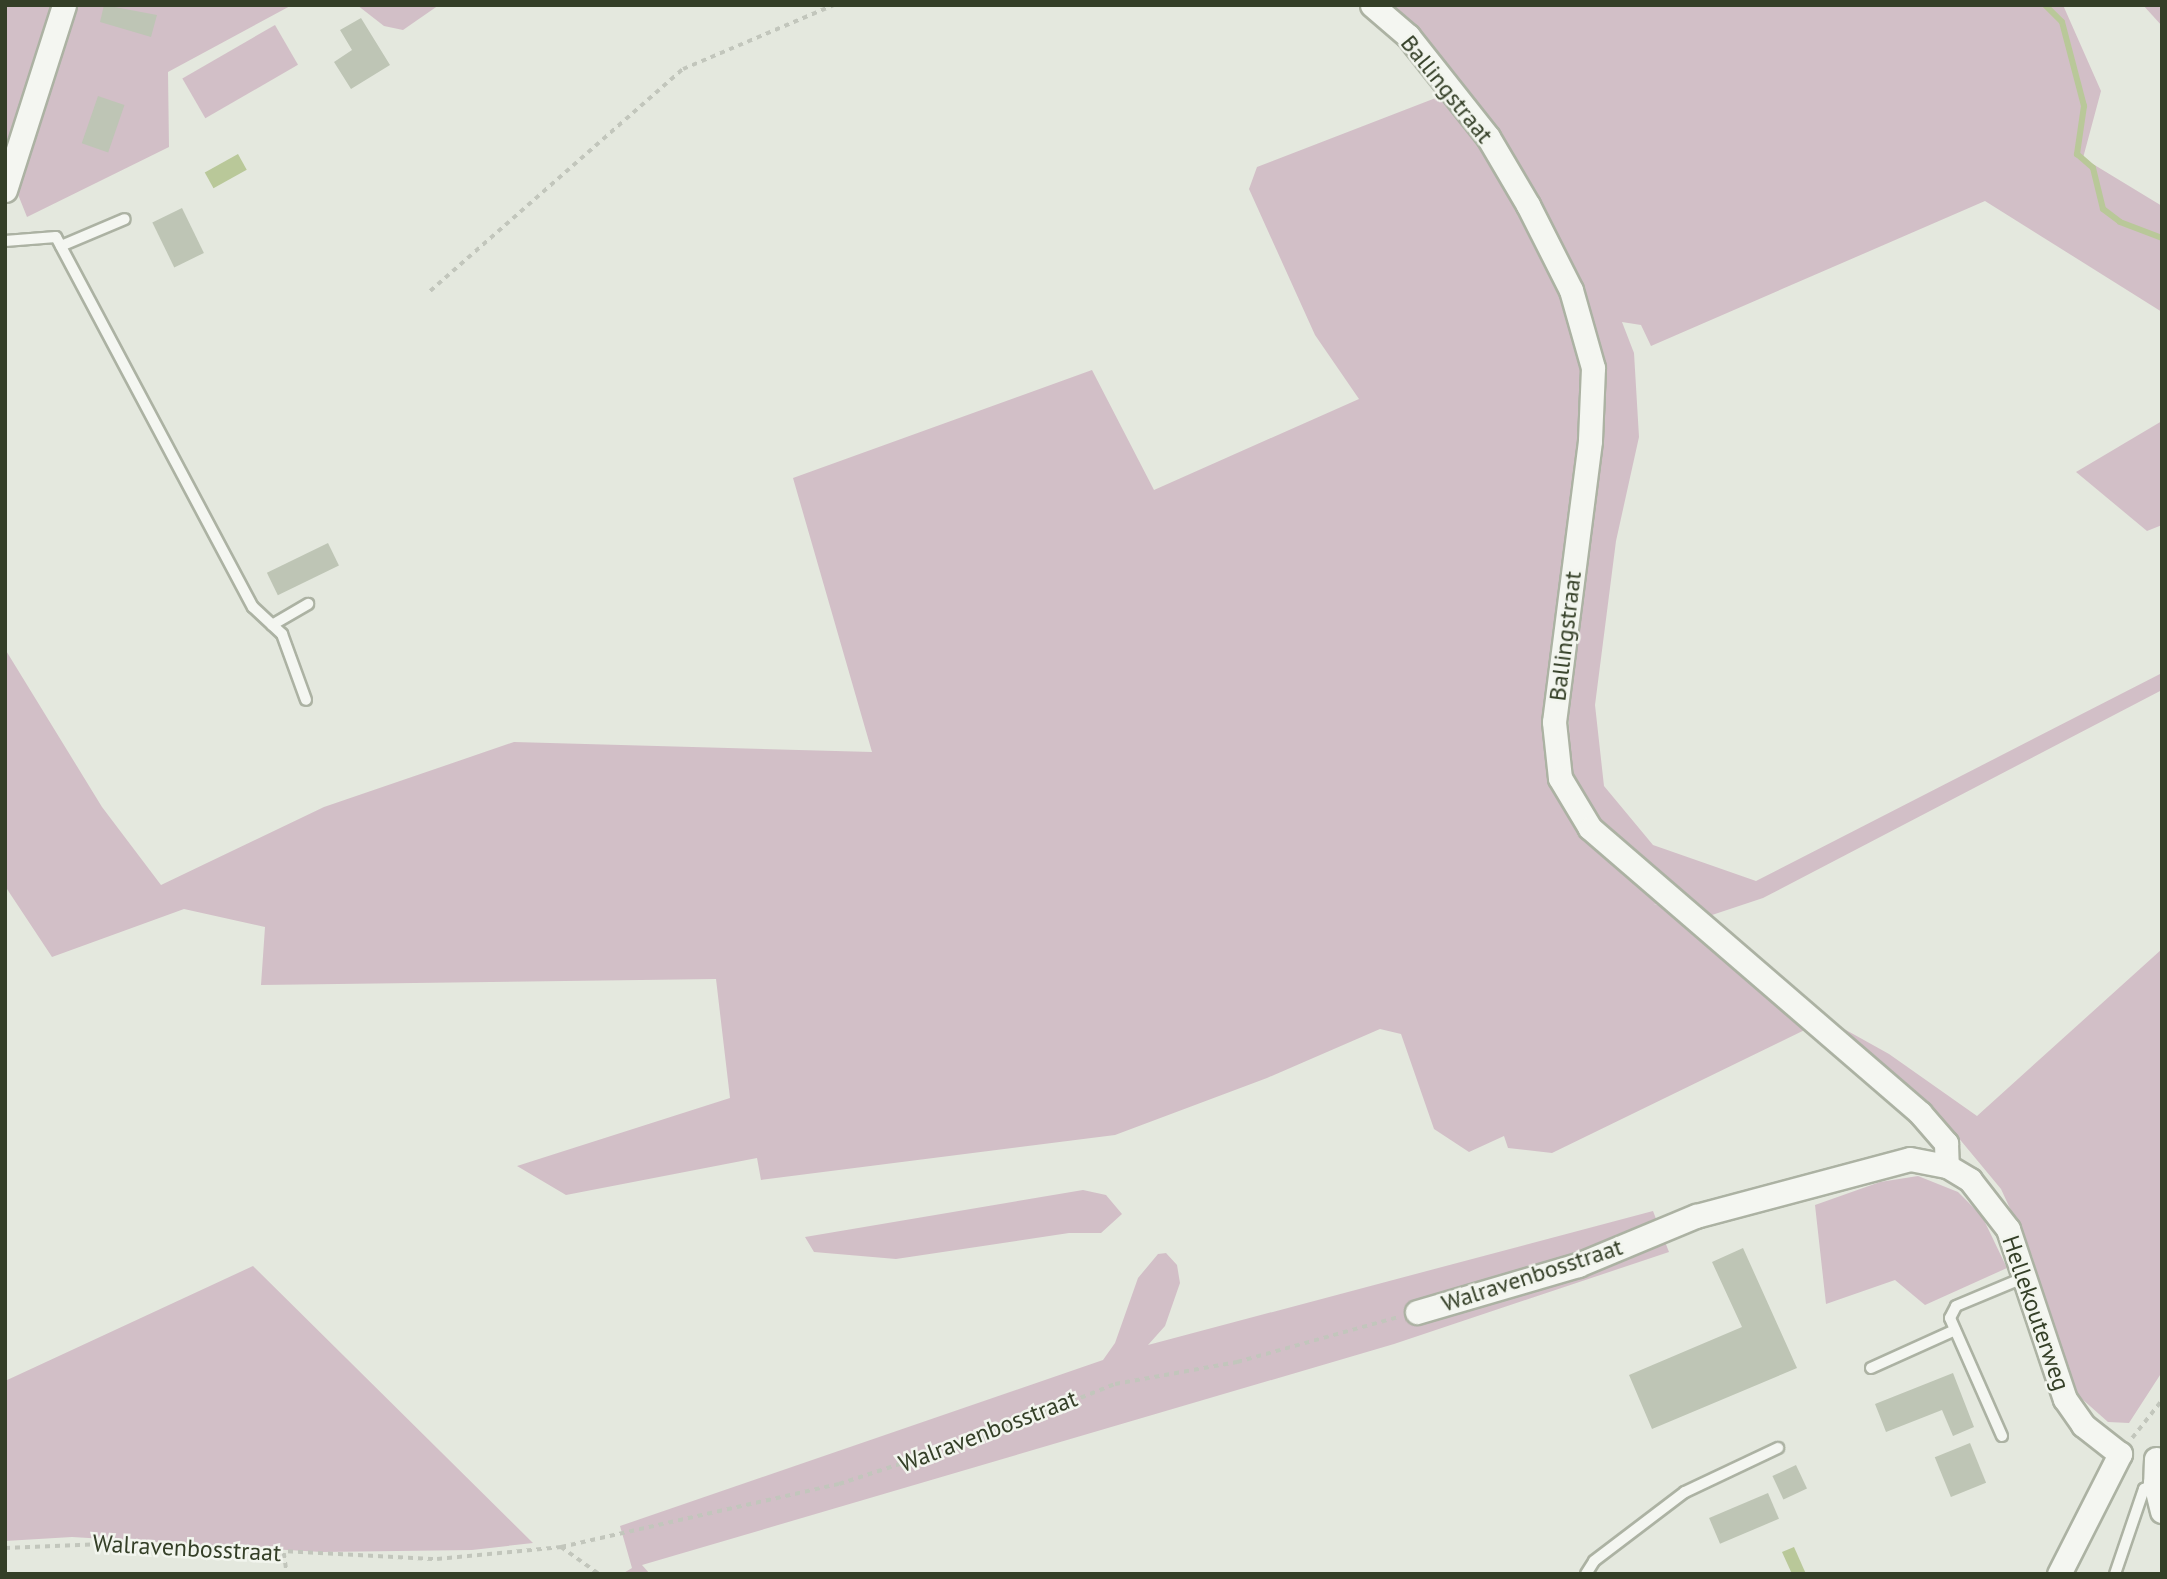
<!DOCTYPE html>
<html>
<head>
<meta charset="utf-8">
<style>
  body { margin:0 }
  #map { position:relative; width:2167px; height:1579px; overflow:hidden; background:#e4e8de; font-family:"PT Sans",sans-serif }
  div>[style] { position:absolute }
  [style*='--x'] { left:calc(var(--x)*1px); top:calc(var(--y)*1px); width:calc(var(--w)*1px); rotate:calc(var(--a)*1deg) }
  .green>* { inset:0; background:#d2bfc7; transform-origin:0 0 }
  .water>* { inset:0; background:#b9c899; transform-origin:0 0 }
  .stream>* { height:6px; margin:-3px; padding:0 3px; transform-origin:3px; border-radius:3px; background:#b9c899 }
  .building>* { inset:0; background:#bec5b5; transform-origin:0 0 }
  .path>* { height:3.5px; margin-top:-1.75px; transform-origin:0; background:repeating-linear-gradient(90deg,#c2c6bc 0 5px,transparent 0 10px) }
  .roads { filter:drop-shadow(2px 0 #acb2a3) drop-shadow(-2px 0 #acb2a3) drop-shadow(0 2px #acb2a3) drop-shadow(0 -2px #acb2a3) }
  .service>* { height:10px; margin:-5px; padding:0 5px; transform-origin:5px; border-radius:5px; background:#f4f6f1 }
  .minor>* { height:23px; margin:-11.5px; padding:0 11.5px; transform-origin:11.5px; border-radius:11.5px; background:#f4f6f1 }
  span { translate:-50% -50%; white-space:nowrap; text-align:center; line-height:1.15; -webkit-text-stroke:5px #f2f5ee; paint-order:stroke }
  .street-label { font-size:24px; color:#343f27 }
  .frame { position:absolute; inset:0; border:7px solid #343f27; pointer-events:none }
</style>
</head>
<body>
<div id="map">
  <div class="green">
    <i style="clip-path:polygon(5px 5px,292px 5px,168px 72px,169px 147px,27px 217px,5px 162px)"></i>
    <i style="clip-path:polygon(357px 5px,439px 5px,403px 30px,384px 26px)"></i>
    <i style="clip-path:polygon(evenodd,1391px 5px,2063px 5px,2101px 91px,2083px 158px,2162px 206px,2162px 312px,1985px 201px,1651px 346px,1641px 325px,1622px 322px,1634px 353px,1639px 437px,1616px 541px,1595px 705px,1604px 786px,1653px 845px,1756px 881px,2162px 673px,2162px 690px,1763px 898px,1709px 916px,1821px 1022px,1552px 1153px,1508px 1148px,1504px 1136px,1469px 1152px,1434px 1129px,1401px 1034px,1380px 1029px,1267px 1078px,1115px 1135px,761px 1180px,757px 1158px,566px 1195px,517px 1166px,730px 1098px,716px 979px,261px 985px,265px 927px,184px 909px,52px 957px,5px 886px,5px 649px,102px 807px,161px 885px,324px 807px,514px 742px,872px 752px,793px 478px,1092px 370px,1154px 490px,1359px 399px,1315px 335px,1249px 189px,1257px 167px,1446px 94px,1510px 197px,1569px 313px,1583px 314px,1577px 291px,1538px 211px,1467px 97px,1391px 5px,1579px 491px,1594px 494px,1568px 669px,1570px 775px,1589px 818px,1685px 904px,1653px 905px,1675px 902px,1630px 874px,1587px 837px,1566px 806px,1550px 761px,1550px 699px,1579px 491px)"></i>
    <i style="clip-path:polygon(2143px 5px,2162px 5px,2162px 26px)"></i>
    <i style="left:275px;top:25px;width:46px;height:107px;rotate:60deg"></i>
    <i style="clip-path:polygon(2162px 421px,2162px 525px,2147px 531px,2076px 472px)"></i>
    <i style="clip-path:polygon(2162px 949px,2162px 1372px,2129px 1423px,2108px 1422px,2073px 1391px,2032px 1256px,2001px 1189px,1957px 1136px,1828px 1020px,1889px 1054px,1977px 1116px)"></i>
    <i style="clip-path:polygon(1918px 1176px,1958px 1192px,1982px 1216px,2007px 1268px,1925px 1305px,1895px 1280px,1826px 1304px,1815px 1205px,1880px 1182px)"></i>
    <i style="clip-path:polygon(1083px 1190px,1106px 1195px,1122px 1214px,1101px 1233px,1069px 1233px,896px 1259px,814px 1252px,805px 1237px)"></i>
    <i style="clip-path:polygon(1653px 1211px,1669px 1252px,1394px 1344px,642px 1565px,650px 1574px,622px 1574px,632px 1568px,620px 1526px,1103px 1360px,1115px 1343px,1138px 1278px,1158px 1254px,1166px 1253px,1177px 1265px,1180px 1283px,1165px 1326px,1148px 1345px)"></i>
    <i style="clip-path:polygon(253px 1266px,533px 1543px,472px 1550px,322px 1552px,72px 1537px,5px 1541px,5px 1381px)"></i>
  </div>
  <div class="water">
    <i style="left:238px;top:154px;width:18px;height:38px;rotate:61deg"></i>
    <i style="clip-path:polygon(1794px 1547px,1806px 1574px,1792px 1574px,1782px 1552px)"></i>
  </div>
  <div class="stream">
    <i style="--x:2045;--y:5;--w:24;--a:45"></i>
    <i style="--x:2062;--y:22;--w:87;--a:75.3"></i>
    <i style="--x:2084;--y:106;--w:49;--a:98.3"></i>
    <i style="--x:2077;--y:154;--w:21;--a:41"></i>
    <i style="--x:2093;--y:168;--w:42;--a:76.3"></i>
    <i style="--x:2103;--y:209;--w:21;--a:37"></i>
    <i style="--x:2120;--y:222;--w:45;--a:20.9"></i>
  </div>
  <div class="building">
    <i style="clip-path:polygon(104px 5px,157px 15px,151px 37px,100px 22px)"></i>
    <i style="clip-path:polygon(361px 18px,390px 65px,351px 89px,334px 62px,352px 50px,340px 30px)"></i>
    <i style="left:98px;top:96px;width:28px;height:50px;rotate:19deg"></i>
    <i style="left:182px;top:208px;width:50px;height:33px;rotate:64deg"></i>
    <i style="left:328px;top:543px;width:25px;height:68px;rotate:64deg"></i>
    <i style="clip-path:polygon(1743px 1248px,1797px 1368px,1652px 1429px,1629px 1375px,1742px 1327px,1712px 1262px)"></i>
    <i style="clip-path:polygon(1953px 1373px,1974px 1427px,1953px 1436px,1942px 1410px,1886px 1432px,1875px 1404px)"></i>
    <i style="left:1970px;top:1443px;width:43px;height:38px;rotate:68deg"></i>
    <i style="left:1796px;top:1465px;width:26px;height:26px;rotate:65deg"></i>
    <i style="left:1768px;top:1493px;width:28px;height:64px;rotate:67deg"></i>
  </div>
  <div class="path">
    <i style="--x:430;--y:291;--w:337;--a:-41.3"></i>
    <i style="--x:683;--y:69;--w:164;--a:-23"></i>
    <i style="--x:2132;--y:1438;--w:48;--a:-51.7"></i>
    <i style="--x:561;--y:1547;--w:47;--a:35.4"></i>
    <i style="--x:5;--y:1548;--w:123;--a:-2.3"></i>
    <i style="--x:128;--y:1543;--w:309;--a:3"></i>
    <i style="--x:437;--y:1559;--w:125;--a:-5.5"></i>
    <i style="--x:561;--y:1547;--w:285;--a:-12.8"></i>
    <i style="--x:839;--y:1484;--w:157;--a:-18.2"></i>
    <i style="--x:988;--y:1435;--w:137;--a:-21.9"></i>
    <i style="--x:1115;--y:1384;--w:124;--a:-10.2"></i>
    <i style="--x:1237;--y:1362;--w:167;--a:-15.6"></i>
    <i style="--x:284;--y:1553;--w:21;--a:82"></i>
  </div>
  <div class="roads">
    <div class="service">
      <i style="--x:5;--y:241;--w:51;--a:-4.5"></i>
      <i style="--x:56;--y:237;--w:419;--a:62"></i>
      <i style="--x:253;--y:607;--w:40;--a:43"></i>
      <i style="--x:282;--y:634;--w:70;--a:70"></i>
      <i style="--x:61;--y:246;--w:69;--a:-22.9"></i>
      <i style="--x:272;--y:625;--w:42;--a:-30.3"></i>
      <i style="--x:1871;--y:1368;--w:92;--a:-24.3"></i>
      <i style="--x:2002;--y:1436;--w:129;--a:-113.8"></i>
      <i style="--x:1950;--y:1318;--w:13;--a:-63"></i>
      <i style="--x:1956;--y:1306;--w:73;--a:-22.7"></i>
      <i style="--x:1586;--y:1574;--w:15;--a:-58"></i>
      <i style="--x:1594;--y:1561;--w:114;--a:-37.2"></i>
      <i style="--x:1685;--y:1492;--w:103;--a:-25.3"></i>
      <i style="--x:2115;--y:1574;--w:90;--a:-71.2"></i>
      <i style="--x:2144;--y:1489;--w:13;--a:-29"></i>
    </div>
    <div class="minor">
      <i style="--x:1372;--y:5;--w:48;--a:40.7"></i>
      <i style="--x:1408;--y:36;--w:129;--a:51.6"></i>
      <i style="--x:1488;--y:137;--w:79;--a:59.5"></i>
      <i style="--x:1528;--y:205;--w:95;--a:63.2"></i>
      <i style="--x:1571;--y:290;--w:81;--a:74.2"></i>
      <i style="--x:1593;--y:368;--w:73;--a:92.4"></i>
      <i style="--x:1590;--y:441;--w:283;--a:97.3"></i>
      <i style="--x:1554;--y:722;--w:56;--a:83.9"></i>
      <i style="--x:1560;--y:778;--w:58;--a:59"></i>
      <i style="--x:1590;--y:828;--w:436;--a:40.8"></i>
      <i style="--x:1920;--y:1113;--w:40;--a:49"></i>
      <i style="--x:1946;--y:1143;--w:23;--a:88"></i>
      <i style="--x:5;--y:190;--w:194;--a:-72.3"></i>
      <i style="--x:1417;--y:1312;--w:168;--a:-16.3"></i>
      <i style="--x:1578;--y:1265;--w:128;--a:-22.6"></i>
      <i style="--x:1696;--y:1216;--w:221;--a:-14.9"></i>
      <i style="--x:1910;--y:1159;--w:38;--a:11"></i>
      <i style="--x:1947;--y:1166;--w:27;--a:31"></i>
      <i style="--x:1970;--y:1180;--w:62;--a:52.2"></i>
      <i style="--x:2008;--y:1229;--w:179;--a:71.5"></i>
      <i style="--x:2065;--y:1399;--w:32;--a:55"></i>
      <i style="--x:2083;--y:1425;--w:47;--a:38.1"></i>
      <i style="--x:2156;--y:1459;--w:24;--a:92"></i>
      <i style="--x:2155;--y:1483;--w:29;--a:76"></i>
      <i style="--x:2059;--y:1574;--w:135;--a:-63.1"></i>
    </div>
  </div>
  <div class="street-label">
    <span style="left:1447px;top:89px;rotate:51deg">Ballingstraat</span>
    <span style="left:1565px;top:636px;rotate:-83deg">Ballingstraat</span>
    <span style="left:1532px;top:1275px;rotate:-18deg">Walravenbosstraat</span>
    <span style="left:2036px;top:1313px;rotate:71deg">Hellekouterweg</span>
    <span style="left:988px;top:1431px;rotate:-21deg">Walravenbosstraat</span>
    <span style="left:187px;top:1548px;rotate:3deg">Walravenbosstraat</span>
  </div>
  <div class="frame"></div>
</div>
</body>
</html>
